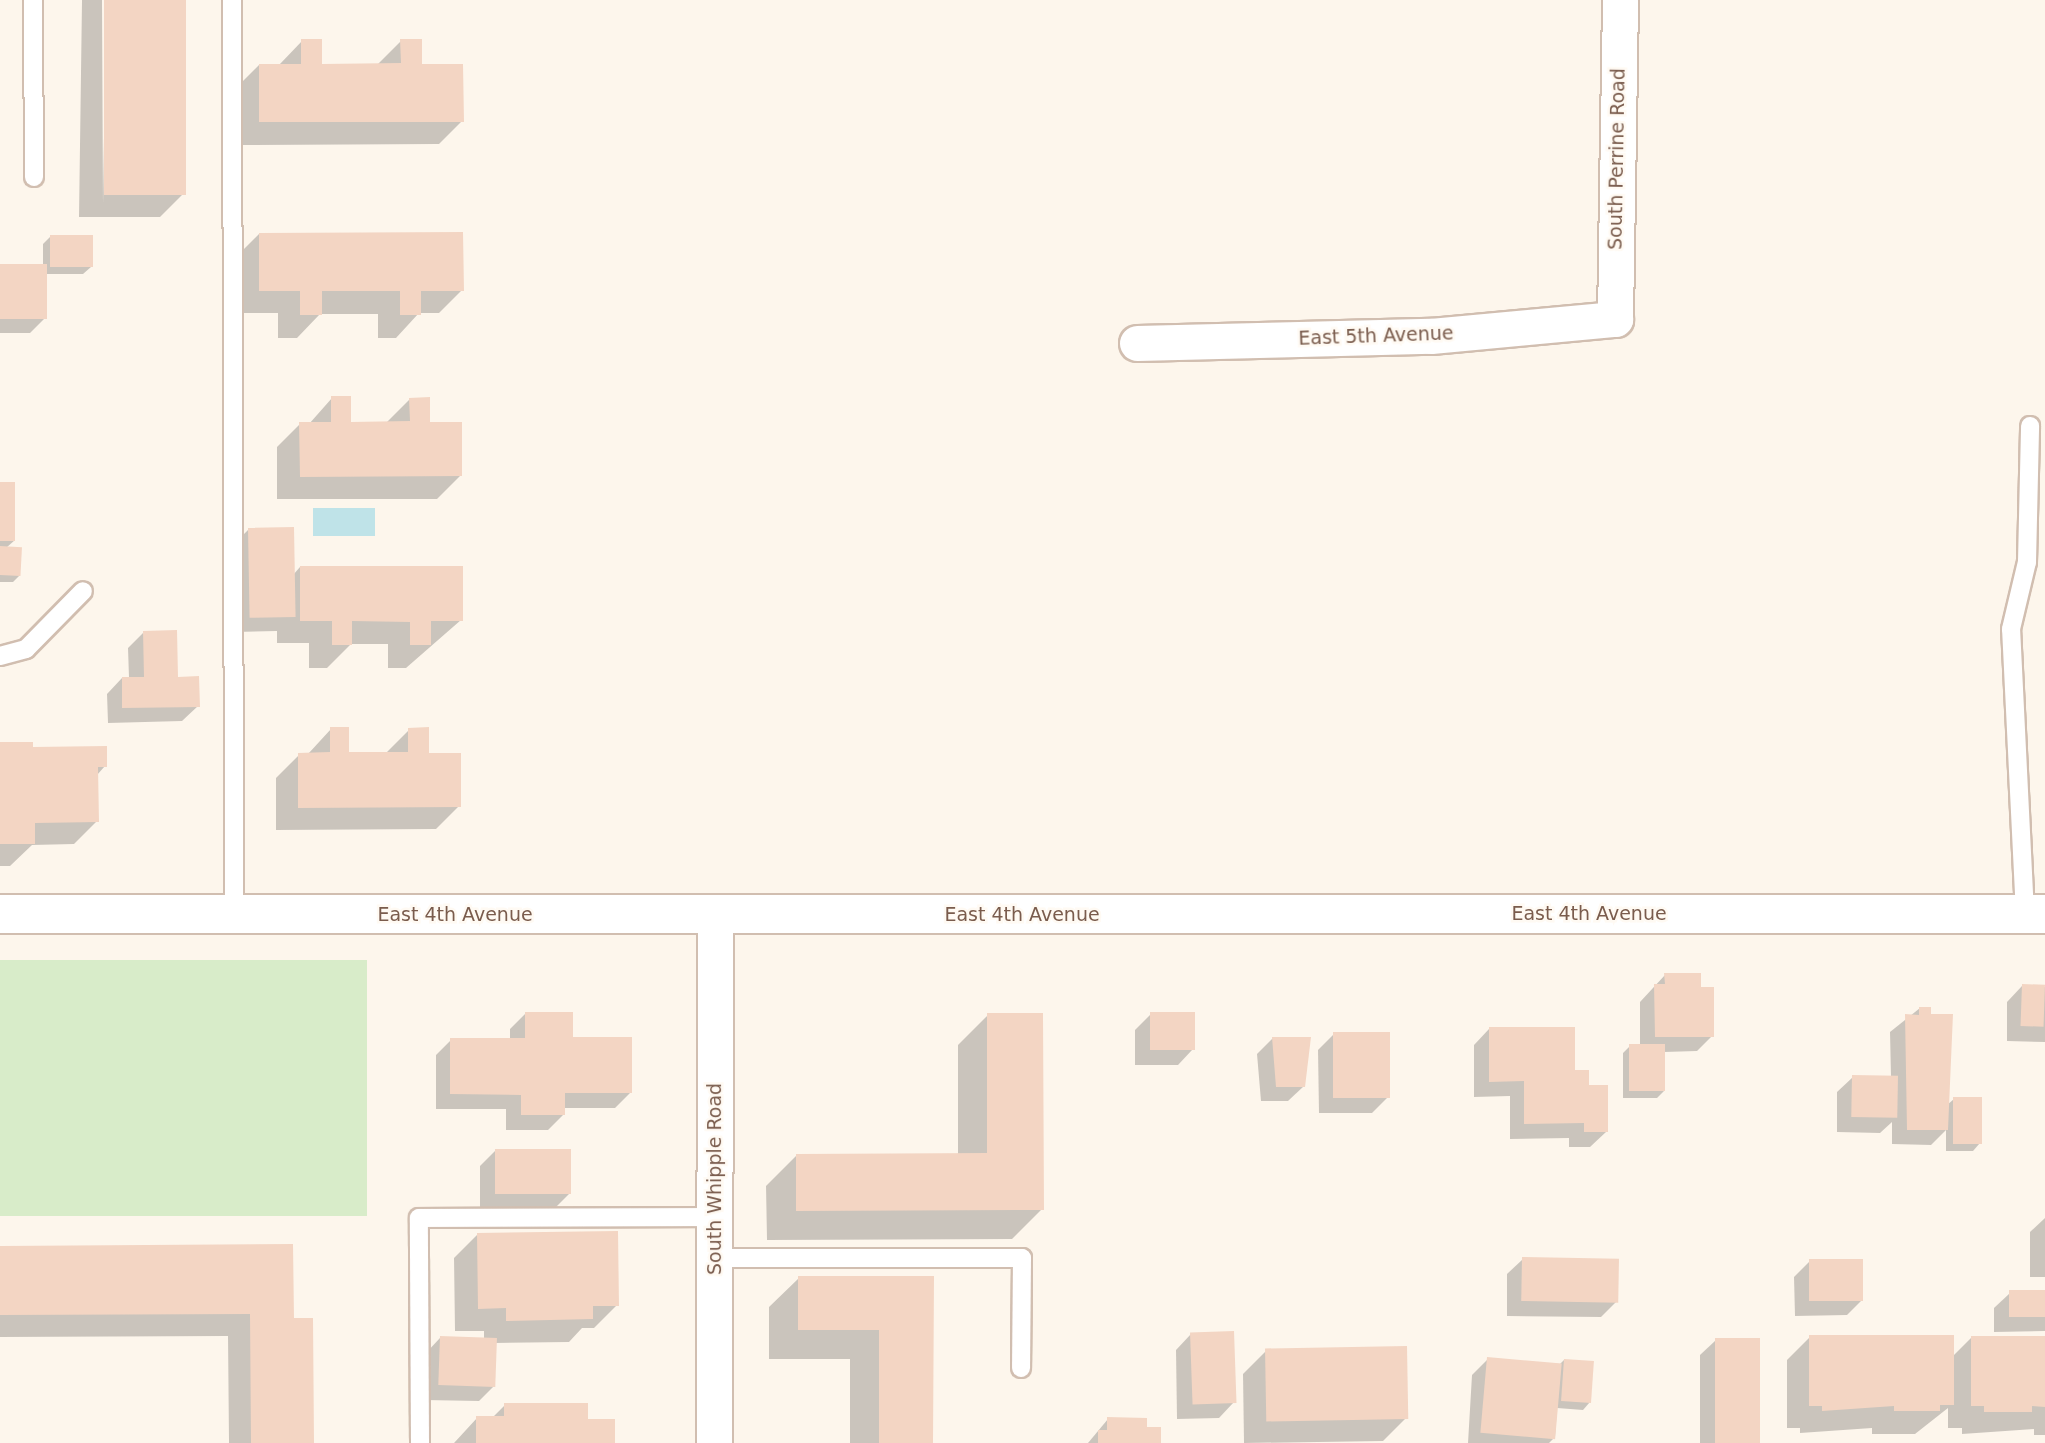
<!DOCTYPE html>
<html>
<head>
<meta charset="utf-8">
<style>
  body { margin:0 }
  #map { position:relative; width:2045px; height:1443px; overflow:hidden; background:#fdf6ec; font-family:"DejaVu Sans",sans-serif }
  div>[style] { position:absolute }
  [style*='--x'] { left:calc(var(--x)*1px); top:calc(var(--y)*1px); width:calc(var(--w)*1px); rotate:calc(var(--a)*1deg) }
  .green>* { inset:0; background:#d8ecc9; transform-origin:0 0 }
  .water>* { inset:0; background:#bfe3e8; transform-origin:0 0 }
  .shadow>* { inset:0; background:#0003 }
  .building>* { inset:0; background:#f3d5c3; transform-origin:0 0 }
  .roads { filter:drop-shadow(2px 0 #d1beb0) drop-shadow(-2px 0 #d1beb0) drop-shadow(0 2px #d1beb0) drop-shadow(0 -2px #d1beb0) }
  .lane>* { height:18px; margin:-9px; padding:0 9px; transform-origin:9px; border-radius:9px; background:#fff }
  .street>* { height:35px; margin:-17.5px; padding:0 17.5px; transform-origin:17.5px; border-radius:17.5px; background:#fff }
  .secondary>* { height:38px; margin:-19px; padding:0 19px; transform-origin:19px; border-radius:19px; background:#fff }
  span { translate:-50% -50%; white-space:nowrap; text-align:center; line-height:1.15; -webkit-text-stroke:5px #fffaf3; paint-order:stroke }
  .street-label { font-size:19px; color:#7a5c4d }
</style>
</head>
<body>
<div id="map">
  <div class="green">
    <i style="left:0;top:960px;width:367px;height:256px"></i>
  </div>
  <div class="water">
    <i style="left:313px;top:508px;width:62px;height:28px"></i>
  </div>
  <div class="shadow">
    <i style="clip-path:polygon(82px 0,102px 0,103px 204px,106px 0,184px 0,183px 194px,160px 217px,79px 217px)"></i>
    <i style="clip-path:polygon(302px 41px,320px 65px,378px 64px,401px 41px,462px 121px,439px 144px,236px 145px,236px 88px,259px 65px,279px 65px)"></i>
    <i style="clip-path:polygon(259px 234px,462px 290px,439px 313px,419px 313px,396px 338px,378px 338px,378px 314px,320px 314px,297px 338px,278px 338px,278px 313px,236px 313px,236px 257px)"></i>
    <i style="clip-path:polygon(51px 236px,91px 267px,83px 274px,45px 274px,45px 318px,30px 333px,0 333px,0 266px,43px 266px,43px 244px)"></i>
    <i style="clip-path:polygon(332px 398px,349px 423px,386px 423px,410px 399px,460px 476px,437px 499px,277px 499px,277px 447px,300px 424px,309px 424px)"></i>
    <i style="clip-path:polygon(0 484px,15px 540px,6px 548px,20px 575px,13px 582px,0 582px)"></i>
    <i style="clip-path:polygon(248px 530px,293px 575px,300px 567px,461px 620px,406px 668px,388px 668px,388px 644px,351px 644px,327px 668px,309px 668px,309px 643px,277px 643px,277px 631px,234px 632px,233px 545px)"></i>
    <i style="clip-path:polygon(143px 633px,198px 706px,182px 721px,108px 723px,107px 694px,122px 678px,129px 678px,128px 648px)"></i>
    <i style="clip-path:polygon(331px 729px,348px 754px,386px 753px,409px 730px,459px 806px,436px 829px,276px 830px,276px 778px,299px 755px,308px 754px)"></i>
    <i style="clip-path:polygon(0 744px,105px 766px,97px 775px,97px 821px,74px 844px,32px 845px,10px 866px,0 866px)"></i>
    <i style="clip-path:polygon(1665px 975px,1699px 989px,1712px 1036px,1697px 1051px,1664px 1052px,1664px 1091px,1657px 1098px,1623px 1098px,1623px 1053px,1630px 1046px,1640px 1046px,1640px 1002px)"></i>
    <i style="clip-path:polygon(2022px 986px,2045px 987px,2045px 1042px,2007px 1041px,2007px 1002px)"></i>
    <i style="clip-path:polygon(1920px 1008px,1947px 1105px,1954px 1099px,1980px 1143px,1973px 1151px,1946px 1151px,1946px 1130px,1931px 1145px,1892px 1144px,1892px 1122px,1880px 1133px,1837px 1132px,1837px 1092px,1853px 1077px,1891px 1077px,1890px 1032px)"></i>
    <i style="clip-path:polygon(526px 1013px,571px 1038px,630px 1093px,615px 1108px,563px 1108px,563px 1115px,548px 1130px,506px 1130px,506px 1109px,436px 1109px,436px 1055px,451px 1040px,510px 1040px,510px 1029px)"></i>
    <i style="clip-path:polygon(1151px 1014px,1193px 1049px,1178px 1065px,1135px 1065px,1135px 1030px)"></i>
    <i style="clip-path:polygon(988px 1015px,1042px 1209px,1012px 1239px,767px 1240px,766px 1186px,796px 1156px,958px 1155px,958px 1045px)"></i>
    <i style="clip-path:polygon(1489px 1029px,1573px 1072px,1587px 1087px,1606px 1132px,1590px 1147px,1569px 1147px,1569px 1138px,1510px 1139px,1510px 1096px,1474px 1097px,1474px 1045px)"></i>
    <i style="clip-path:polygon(1334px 1034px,1388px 1097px,1372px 1113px,1319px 1113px,1318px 1050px)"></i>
    <i style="clip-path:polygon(1273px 1038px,1304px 1086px,1288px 1101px,1261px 1101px,1257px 1054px)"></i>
    <i style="clip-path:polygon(496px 1150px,569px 1194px,554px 1209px,480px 1208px,480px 1166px)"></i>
    <i style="clip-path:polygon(2045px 1218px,2045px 1277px,2030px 1277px,2030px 1232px)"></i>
    <i style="clip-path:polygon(477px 1235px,617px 1305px,594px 1328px,582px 1328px,569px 1342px,495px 1343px,494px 1386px,479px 1401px,424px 1400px,425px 1354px,440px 1338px,484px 1339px,484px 1331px,455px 1331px,454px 1258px)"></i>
    <i style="clip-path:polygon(0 1248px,292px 1320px,312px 1443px,229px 1443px,228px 1336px,0 1337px)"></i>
    <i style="clip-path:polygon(1523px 1259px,1617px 1301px,1601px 1317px,1507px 1316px,1507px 1274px)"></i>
    <i style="clip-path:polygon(1810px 1261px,1862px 1300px,1847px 1315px,1795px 1316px,1794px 1277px)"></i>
    <i style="clip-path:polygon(799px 1278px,932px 1278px,932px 1443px,850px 1443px,850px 1359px,769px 1359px,769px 1307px)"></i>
    <i style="clip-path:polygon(2045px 1292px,2045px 1331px,1994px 1332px,1994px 1308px,2010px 1293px)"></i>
    <i style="clip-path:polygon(1191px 1334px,1234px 1402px,1219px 1418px,1177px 1419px,1176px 1350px)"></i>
    <i style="clip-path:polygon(1810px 1337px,1953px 1356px,1971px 1338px,2045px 1338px,2045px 1435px,2034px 1435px,2034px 1429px,1962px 1434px,1962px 1428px,1948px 1428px,1948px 1408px,1915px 1434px,1872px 1434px,1872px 1428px,1800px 1433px,1800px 1428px,1787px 1428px,1787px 1360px)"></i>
    <i style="clip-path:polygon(1716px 1340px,1757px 1443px,1700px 1443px,1700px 1355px)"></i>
    <i style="clip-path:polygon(1266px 1351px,1406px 1418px,1383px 1441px,1244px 1443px,1243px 1374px)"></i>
    <i style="clip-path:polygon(1488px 1359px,1560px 1364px,1564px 1360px,1590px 1402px,1583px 1410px,1557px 1408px,1555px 1437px,1549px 1443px,1468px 1443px,1472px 1375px)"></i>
    <i style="clip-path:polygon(505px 1405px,586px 1421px,613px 1443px,454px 1443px,477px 1418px,492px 1418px)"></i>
    <i style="clip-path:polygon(1108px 1419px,1145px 1429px,1159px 1443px,1088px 1443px)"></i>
  </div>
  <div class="building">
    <i style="left:104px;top:0;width:82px;height:195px"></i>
    <i style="clip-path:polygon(301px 39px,322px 39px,322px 64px,401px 63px,400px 39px,422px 39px,422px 64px,463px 64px,464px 122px,259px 122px,259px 64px,301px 64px)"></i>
    <i style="clip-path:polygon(463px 232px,464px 291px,421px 291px,421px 315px,400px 315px,400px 291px,322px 291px,322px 315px,300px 315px,300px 291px,259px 291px,259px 233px)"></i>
    <i style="left:50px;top:235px;width:43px;height:32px"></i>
    <i style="left:0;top:264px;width:47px;height:55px"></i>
    <i style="clip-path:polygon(331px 396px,351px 396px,351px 422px,410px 421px,409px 398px,430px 397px,430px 422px,462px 422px,462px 476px,300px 477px,299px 422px,331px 422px)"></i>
    <i style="left:0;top:482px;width:15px;height:59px"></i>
    <i style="left:294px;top:527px;width:90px;height:46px;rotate:89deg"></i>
    <i style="left:0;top:546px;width:22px;height:29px;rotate:3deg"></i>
    <i style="clip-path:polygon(300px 566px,463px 566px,463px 621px,431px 621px,431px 645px,410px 645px,410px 622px,352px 621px,352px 645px,332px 645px,332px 621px,300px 621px)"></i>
    <i style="clip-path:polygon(177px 630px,178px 677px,199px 676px,200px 707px,122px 708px,122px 677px,144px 677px,143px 631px)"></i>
    <i style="clip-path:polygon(330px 727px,349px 727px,349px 752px,408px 752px,408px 728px,429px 727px,429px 753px,461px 753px,461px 807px,298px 808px,298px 753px,330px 752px)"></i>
    <i style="clip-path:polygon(0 742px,33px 742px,33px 747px,107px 746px,107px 767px,98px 767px,99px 822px,35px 823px,35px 844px,0 844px)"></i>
    <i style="clip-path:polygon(1664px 973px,1701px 973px,1701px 987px,1714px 987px,1714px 1037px,1655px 1037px,1654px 984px,1665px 984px)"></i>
    <i style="left:2022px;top:984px;width:23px;height:42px;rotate:2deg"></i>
    <i style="clip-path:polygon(1919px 1007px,1931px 1007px,1931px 1014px,1953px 1014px,1948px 1130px,1907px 1130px,1905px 1014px,1919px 1015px)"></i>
    <i style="clip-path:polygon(525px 1012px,573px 1012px,573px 1037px,632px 1037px,632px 1093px,565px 1093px,565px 1115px,521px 1115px,521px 1095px,450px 1094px,450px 1038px,525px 1038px)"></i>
    <i style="left:1150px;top:1012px;width:45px;height:38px"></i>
    <i style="clip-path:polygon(987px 1013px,1043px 1013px,1044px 1210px,796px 1211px,796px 1154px,987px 1153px)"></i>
    <i style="clip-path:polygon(1489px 1027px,1575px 1027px,1575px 1070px,1589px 1070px,1589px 1085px,1608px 1085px,1608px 1132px,1584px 1132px,1584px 1123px,1524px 1124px,1524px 1081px,1489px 1082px)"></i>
    <i style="left:1390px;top:1032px;width:66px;height:57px;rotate:90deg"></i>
    <i style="clip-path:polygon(1272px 1037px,1311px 1037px,1305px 1087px,1276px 1087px)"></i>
    <i style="left:1629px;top:1044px;width:36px;height:47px"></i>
    <i style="left:1852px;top:1075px;width:46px;height:42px;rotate:1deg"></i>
    <i style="left:1953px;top:1097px;width:29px;height:47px"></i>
    <i style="left:495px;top:1149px;width:76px;height:45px"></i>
    <i style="clip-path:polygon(618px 1231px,619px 1306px,593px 1306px,593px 1319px,506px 1321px,506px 1308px,478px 1309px,477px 1233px)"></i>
    <i style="clip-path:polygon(293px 1244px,294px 1318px,313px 1318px,314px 1443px,251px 1443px,250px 1314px,0 1315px,0 1246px)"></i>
    <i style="left:1522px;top:1257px;width:97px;height:44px;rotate:1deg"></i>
    <i style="left:1809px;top:1259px;width:54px;height:42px"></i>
    <i style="clip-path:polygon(798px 1276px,934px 1276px,933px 1443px,879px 1443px,879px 1330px,798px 1330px)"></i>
    <i style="left:2045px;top:1290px;width:27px;height:36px;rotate:90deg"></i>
    <i style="left:1234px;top:1331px;width:72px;height:44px;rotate:88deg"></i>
    <i style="clip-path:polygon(1809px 1335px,1954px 1335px,1954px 1405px,1940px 1405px,1940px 1411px,1894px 1411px,1894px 1406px,1822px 1411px,1822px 1406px,1809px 1406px)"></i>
    <i style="left:440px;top:1336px;width:57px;height:49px;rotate:2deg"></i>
    <i style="clip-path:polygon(1971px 1336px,2045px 1336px,2045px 1407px,2032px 1406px,2032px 1412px,1984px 1412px,1984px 1406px,1971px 1406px)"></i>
    <i style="left:1715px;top:1338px;width:45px;height:105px"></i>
    <i style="left:1407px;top:1346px;width:73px;height:142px;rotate:89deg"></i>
    <i style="left:1487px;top:1357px;width:75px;height:76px;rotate:5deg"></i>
    <i style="left:1564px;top:1359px;width:30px;height:42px;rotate:4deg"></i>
    <i style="clip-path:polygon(504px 1403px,588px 1403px,588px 1419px,615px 1419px,615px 1443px,476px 1443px,476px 1416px,504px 1416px)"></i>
    <i style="clip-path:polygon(1107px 1417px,1147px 1418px,1147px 1427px,1161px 1427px,1161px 1443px,1098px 1443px,1098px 1430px,1107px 1430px)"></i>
  </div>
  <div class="roads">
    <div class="lane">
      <i style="--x:33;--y:0;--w:177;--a:89.7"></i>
      <i style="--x:232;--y:0;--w:914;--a:89.87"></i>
      <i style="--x:0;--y:656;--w:27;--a:-15"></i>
      <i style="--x:26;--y:649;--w:81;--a:-45.5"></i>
      <i style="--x:2025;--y:914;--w:285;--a:-92.8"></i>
      <i style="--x:2011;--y:629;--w:69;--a:-76.6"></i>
      <i style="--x:2027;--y:562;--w:136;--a:-88.7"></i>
      <i style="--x:715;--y:1258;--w:307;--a:0"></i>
      <i style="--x:1022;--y:1258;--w:110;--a:90.5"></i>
      <i style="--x:420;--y:1443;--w:225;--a:-90.3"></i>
      <i style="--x:419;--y:1218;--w:296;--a:-0.2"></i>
    </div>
    <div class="street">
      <i style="--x:1137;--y:343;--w:294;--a:-1.4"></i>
      <i style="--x:1431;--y:336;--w:185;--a:-5.3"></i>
      <i style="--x:1615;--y:319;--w:319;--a:-89.1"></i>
      <i style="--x:714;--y:1443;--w:528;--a:-89.89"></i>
    </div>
    <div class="secondary">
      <i style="--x:0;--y:914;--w:2045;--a:0"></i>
    </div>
  </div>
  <div class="street-label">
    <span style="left:1617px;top:159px;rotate:-89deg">South Perrine Road</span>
    <span style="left:1376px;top:336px;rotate:-2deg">East 5th Avenue</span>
    <span style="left:1589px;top:914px">East 4th Avenue</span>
    <span style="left:455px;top:915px">East 4th Avenue</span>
    <span style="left:1022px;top:915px">East 4th Avenue</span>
    <span style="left:715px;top:1179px;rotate:-90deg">South Whipple Road</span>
  </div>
</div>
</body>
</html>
